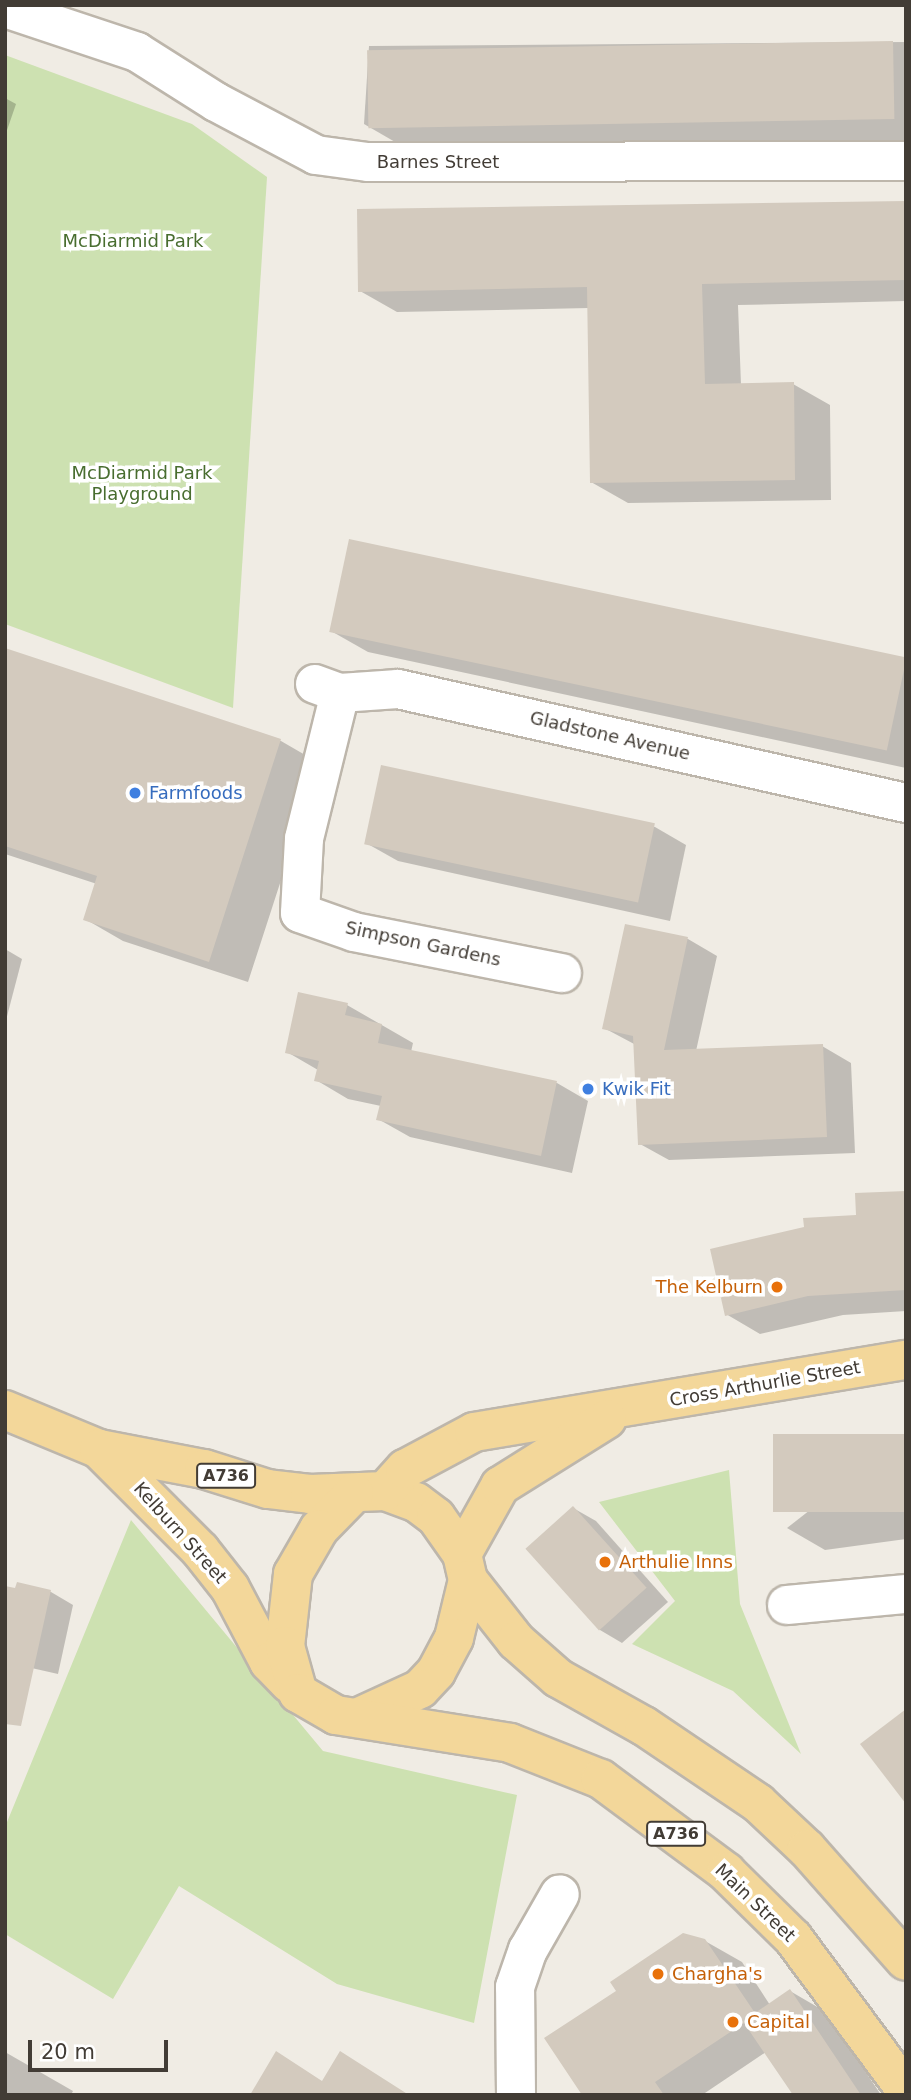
<!DOCTYPE html>
<html>
<head>
<meta charset="utf-8">
<style>
  body { margin:0 }
  #map { position:relative; width:911px; height:2100px; overflow:hidden; background:#f0ece4; font-family:"DejaVu Sans",sans-serif }
  div>[style] { position:absolute }
  [style*='--x'] { left:calc(var(--x)*1px); top:calc(var(--y)*1px); width:calc(var(--w)*1px); rotate:calc(var(--a)*1deg) }
  .green>* { inset:0; background:#cde1b1 }
  .shadow>* { inset:0; background:#0003 }
  .building>* { inset:0; background:#d3cabe; transform-origin:0 0 }
  .roads { filter:drop-shadow(2px 0 #bdb6ab) drop-shadow(-2px 0 #bdb6ab) drop-shadow(0 2px #bdb6ab) drop-shadow(0 -2px #bdb6ab) }
  .minor>* { height:38px; margin:-19px; padding:0 19px; transform-origin:19px; border-radius:19px; background:#fff }
  .major>* { height:38px; margin:-19px; padding:0 19px; transform-origin:19px; border-radius:19px; background:#f3d79a }
  .dots>* { width:19px; height:19px; translate:-50% -50%; box-sizing:border-box; border:4px solid #fff; border-radius:50% }
  span { translate:-50% -50%; white-space:nowrap; text-align:center; line-height:1.15; -webkit-text-stroke:7px #fff; paint-order:stroke }
  .shield-label span { padding:2px 5px; background:#fff; border:2px solid; border-radius:5px; -webkit-text-stroke-width:0 }
  .shield-label { font-size:16px; color:#423c35; font-weight:700 }
  .street-label { font-size:18px; color:#423c35 }
  .park-label { font-size:18px; color:#486d2f }
  .shop-label { font-size:18px; color:#366cbe }
  .left { translate:0 -50%; text-align:left }
  .food-label { font-size:18px; color:#c56008 }
  .right { translate:-100% -50%; text-align:right }
  .frame { position:absolute; inset:0; border:7px solid #423c35; pointer-events:none }
  .scale { position:absolute; left:28px; top:2040px; width:140px; height:32px; box-sizing:border-box; border:4px solid #423c35; border-top:0; padding-left:9px; font-size:21px; line-height:24px; white-space:nowrap; color:#423c35; -webkit-text-stroke:5px #fff; paint-order:stroke }
</style>
</head>
<body>
<div id="map">
  <div class="green">
    <i style="clip-path:polygon(5px 55px,192px 124px,267px 177px,233px 708px,5px 624px)"></i>
    <i style="clip-path:polygon(729px 1470px,740px 1604px,801px 1754px,733px 1691px,632px 1644px,675px 1601px,599px 1502px)"></i>
    <i style="clip-path:polygon(131px 1520px,323px 1751px,517px 1795px,474px 2023px,337px 1984px,179px 1886px,113px 1999px,5px 1934px,5px 1827px)"></i>
  </div>
  <div class="shadow">
    <i style="clip-path:polygon(906px 42px,906px 140px,402px 146px,364px 124px,369px 46px)"></i>
    <i style="clip-path:polygon(5px 98px,16px 104px,5px 136px)"></i>
    <i style="clip-path:polygon(906px 202px,906px 301px,738px 305px,741px 385px,793px 384px,830px 405px,831px 500px,628px 503px,591px 482px,589px 308px,397px 312px,360px 291px)"></i>
    <i style="clip-path:polygon(331px 631px,906px 663px,906px 768px,368px 652px)"></i>
    <i style="clip-path:polygon(5px 650px,281px 741px,319px 763px,248px 982px,123px 941px,85px 919px,97px 884px,5px 854px)"></i>
    <i style="clip-path:polygon(382px 767px,655px 827px,686px 845px,670px 921px,398px 861px,366px 843px)"></i>
    <i style="clip-path:polygon(627px 926px,688px 939px,717px 956px,696px 1051px,822px 1046px,851px 1063px,855px 1153px,669px 1160px,640px 1144px,636px 1045px,604px 1028px)"></i>
    <i style="clip-path:polygon(5px 949px,22px 959px,5px 1024px)"></i>
    <i style="clip-path:polygon(347px 1005px,413px 1043px,411px 1052px,557px 1083px,588px 1101px,572px 1173px,410px 1137px,378px 1119px,381px 1106px,348px 1099px,316px 1080px,318px 1070px,287px 1052px)"></i>
    <i style="clip-path:polygon(906px 1192px,906px 1311px,843px 1315px,760px 1334px,726px 1314px,858px 1217px)"></i>
    <i style="clip-path:polygon(906px 1435px,906px 1539px,825px 1550px,787px 1528px)"></i>
    <i style="clip-path:polygon(573px 1508px,596px 1521px,668px 1602px,622px 1643px,600px 1630px)"></i>
    <i style="clip-path:polygon(18px 1584px,51px 1592px,73px 1605px,58px 1674px,5px 1662px)"></i>
    <i style="clip-path:polygon(705px 1941px,742px 1962px,770px 2005px,790px 1991px,826px 2012px,881px 2095px,795px 2095px,766px 2052px,702px 2095px,584px 2095px)"></i>
    <i style="clip-path:polygon(5px 2052px,73px 2091px,71px 2095px,5px 2095px)"></i>
  </div>
  <div class="building">
    <i style="left:893px;top:41px;width:78px;height:526px;rotate:89deg"></i>
    <i style="clip-path:polygon(906px 201px,906px 280px,702px 284px,705px 384px,794px 382px,795px 480px,590px 483px,587px 287px,358px 292px,357px 209px)"></i>
    <i style="left:349px;top:539px;width:570px;height:95px;rotate:12deg"></i>
    <i style="clip-path:polygon(5px 648px,281px 739px,209px 962px,83px 920px,97px 876px,5px 846px)"></i>
    <i style="left:381px;top:765px;width:280px;height:81px;rotate:12deg"></i>
    <i style="clip-path:polygon(625px 924px,688px 937px,664px 1050px,823px 1044px,827px 1137px,638px 1145px,633px 1036px,602px 1029px)"></i>
    <i style="clip-path:polygon(298px 992px,348px 1003px,345px 1015px,382px 1024px,378px 1043px,557px 1081px,541px 1156px,376px 1120px,382px 1096px,314px 1081px,319px 1061px,285px 1053px)"></i>
    <i style="clip-path:polygon(906px 1191px,906px 1290px,808px 1296px,725px 1316px,710px 1249px,804px 1227px,803px 1218px,856px 1215px,855px 1193px)"></i>
    <i style="left:906px;top:1434px;width:78px;height:133px;rotate:90deg"></i>
    <i style="left:573px;top:1506px;width:110px;height:64px;rotate:48deg"></i>
    <i style="clip-path:polygon(17px 1582px,51px 1590px,21px 1726px,5px 1724px,5px 1586px,15px 1588px)"></i>
    <i style="clip-path:polygon(906px 1709px,906px 1804px,860px 1744px)"></i>
    <i style="clip-path:polygon(683px 1933px,705px 1939px,755px 2013px,790px 1989px,861px 2095px,793px 2095px,744px 2023px,655px 2082px,664px 2095px,582px 2095px,544px 2038px,616px 1991px,610px 1982px)"></i>
    <i style="clip-path:polygon(276px 2051px,322px 2081px,340px 2051px,409px 2095px,250px 2095px)"></i>
  </div>
  <div class="roads">
    <div class="minor">
      <i style="--x:5;--y:8;--w:139;--a:18.4"></i>
      <i style="--x:137;--y:52;--w:93;--a:32.3"></i>
      <i style="--x:216;--y:102;--w:113;--a:27.9"></i>
      <i style="--x:316;--y:155;--w:52;--a:7.7"></i>
      <i style="--x:368;--y:162;--w:538;--a:-0.11"></i>
      <i style="--x:315;--y:684;--w:27;--a:20"></i>
      <i style="--x:340;--y:693;--w:58;--a:-3.9"></i>
      <i style="--x:398;--y:689;--w:521;--a:12.65"></i>
      <i style="--x:340;--y:693;--w:150;--a:103.9"></i>
      <i style="--x:304;--y:839;--w:74;--a:93.1"></i>
      <i style="--x:300;--y:913;--w:57;--a:19.4"></i>
      <i style="--x:354;--y:932;--w:212;--a:11.2"></i>
      <i style="--x:787;--y:1605;--w:120;--a:-5.3"></i>
      <i style="--x:516;--y:2095;--w:108;--a:-90.5"></i>
      <i style="--x:515;--y:1987;--w:39;--a:-71"></i>
      <i style="--x:528;--y:1950;--w:64;--a:-60.3"></i>
    </div>
    <div class="major">
      <i style="--x:5;--y:1410;--w:102;--a:22.5"></i>
      <i style="--x:99;--y:1449;--w:107;--a:10.8"></i>
      <i style="--x:204;--y:1469;--w:67;--a:17.4"></i>
      <i style="--x:268;--y:1489;--w:42;--a:6.8"></i>
      <i style="--x:310;--y:1494;--w:75;--a:-2.3"></i>
      <i style="--x:385;--y:1491;--w:33;--a:20"></i>
      <i style="--x:416;--y:1502;--w:25;--a:37"></i>
      <i style="--x:436;--y:1517;--w:45;--a:54.9"></i>
      <i style="--x:462;--y:1554;--w:27;--a:77"></i>
      <i style="--x:468;--y:1580;--w:60;--a:103.6"></i>
      <i style="--x:454;--y:1638;--w:38;--a:118"></i>
      <i style="--x:436;--y:1672;--w:23;--a:133"></i>
      <i style="--x:420;--y:1689;--w:69;--a:155.3"></i>
      <i style="--x:99;--y:1449;--w:143;--a:45"></i>
      <i style="--x:200;--y:1550;--w:48;--a:51.7"></i>
      <i style="--x:230;--y:1588;--w:84;--a:62.2"></i>
      <i style="--x:269;--y:1662;--w:30;--a:46"></i>
      <i style="--x:385;--y:1491;--w:30;--a:-48"></i>
      <i style="--x:405;--y:1469;--w:78;--a:-28.2"></i>
      <i style="--x:474;--y:1432;--w:438;--a:-9.5"></i>
      <i style="--x:354;--y:1493;--w:50;--a:134.2"></i>
      <i style="--x:319;--y:1529;--w:52;--a:120"></i>
      <i style="--x:293;--y:1574;--w:72;--a:96.3"></i>
      <i style="--x:285;--y:1646;--w:49;--a:74.5"></i>
      <i style="--x:298;--y:1693;--w:44;--a:30.1"></i>
      <i style="--x:336;--y:1715;--w:176;--a:9.1"></i>
      <i style="--x:510;--y:1743;--w:98;--a:21.6"></i>
      <i style="--x:601;--y:1779;--w:156;--a:36.6"></i>
      <i style="--x:726;--y:1872;--w:94;--a:44.6"></i>
      <i style="--x:793;--y:1938;--w:189;--a:53.4"></i>
      <i style="--x:462;--y:1554;--w:78;--a:-60.8"></i>
      <i style="--x:500;--y:1486;--w:126;--a:-32.1"></i>
      <i style="--x:468;--y:1580;--w:78;--a:51.8"></i>
      <i style="--x:516;--y:1641;--w:56;--a:41.4"></i>
      <i style="--x:558;--y:1678;--w:98;--a:29.2"></i>
      <i style="--x:644;--y:1726;--w:138;--a:34"></i>
      <i style="--x:758;--y:1803;--w:67;--a:43.2"></i>
      <i style="--x:807;--y:1849;--w:149;--a:48.5"></i>
    </div>
  </div>
  <div class="dots">
    <i style="left:135px;top:793px;background:#3f7fe0"></i>
    <i style="left:588px;top:1089px;background:#3f7fe0"></i>
    <i style="left:777px;top:1287px;background:#e8710a"></i>
    <i style="left:605px;top:1562px;background:#e8710a"></i>
    <i style="left:658px;top:1974px;background:#e8710a"></i>
    <i style="left:733px;top:2022px;background:#e8710a"></i>
  </div>
  <div class="shield-label">
    <span style="left:226px;top:1476px">A736</span>
    <span style="left:676px;top:1834px">A736</span>
  </div>
  <div class="street-label">
    <span style="left:438px;top:162px">Barnes Street</span>
    <span style="left:610px;top:736px;rotate:13deg">Gladstone Avenue</span>
    <span style="left:423px;top:944px;rotate:12deg">Simpson Gardens</span>
    <span style="left:765px;top:1384px;rotate:-10deg">Cross Arthurlie Street</span>
    <span style="left:180px;top:1533px;rotate:48deg">Kelburn Street</span>
    <span style="left:755px;top:1903px;rotate:44deg">Main Street</span>
  </div>
  <div class="park-label">
    <span style="left:133px;top:241px">McDiarmid Park</span>
    <span style="left:142px;top:484px">McDiarmid Park<br>Playground</span>
  </div>
  <div class="shop-label">
    <span class="left" style="left:149px;top:793px">Farmfoods</span>
    <span class="left" style="left:602px;top:1089px">Kwik Fit</span>
  </div>
  <div class="food-label">
    <span class="right" style="left:763px;top:1287px">The Kelburn</span>
    <span class="left" style="left:619px;top:1562px">Arthulie Inns</span>
    <span class="left" style="left:672px;top:1974px">Chargha's</span>
    <span class="left" style="left:747px;top:2022px">Capital</span>
  </div>
  <div class="frame"></div>
  <div class="scale">20 m</div>
</div>
</body>
</html>
